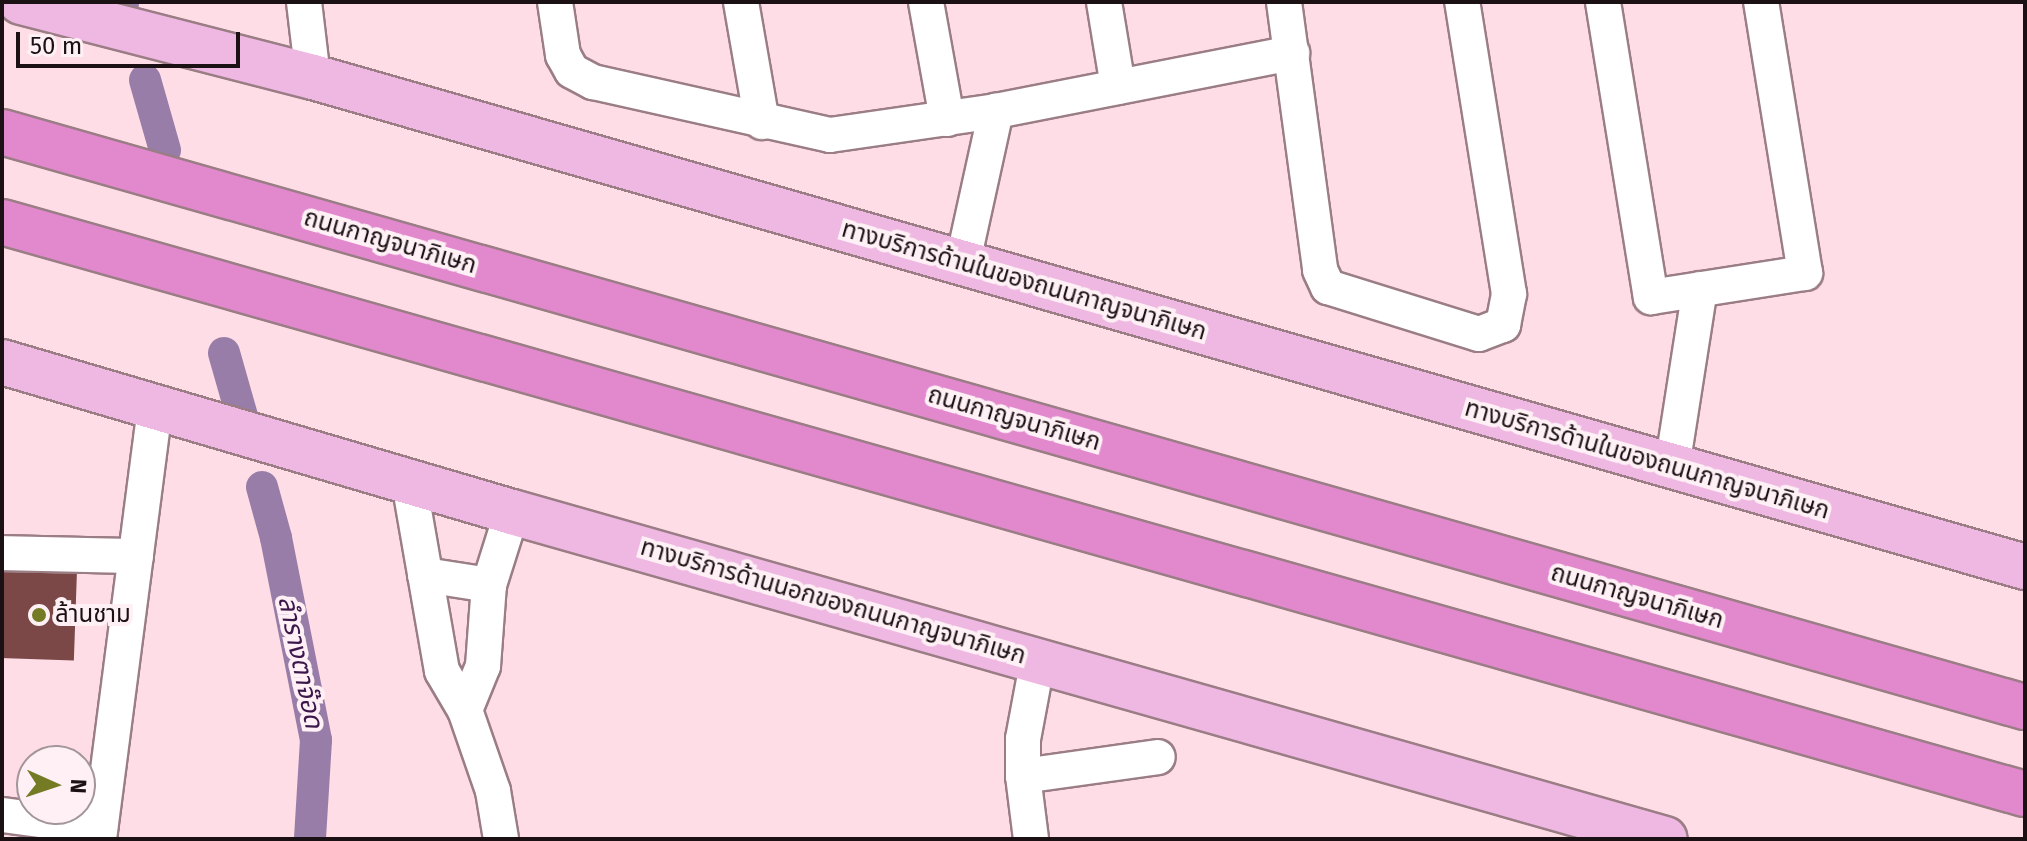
<!DOCTYPE html>
<html>
<head>
<meta charset="utf-8">
<style>
  body { margin:0 }
  #map { position:relative; width:2027px; height:841px; overflow:hidden; background:#fedde6; font-family:"Fira Sans","Noto Sans Thai",sans-serif }
  div>[style] { position:absolute }
  [style*='--x'] { left:calc(var(--x)*1px); top:calc(var(--y)*1px); width:calc(var(--w)*1px); rotate:calc(var(--a)*1deg) }
  .canal>* { height:32px; margin:-16px; padding:0 16px; transform-origin:16px; border-radius:16px; background:#987da8 }
  .building>* { inset:0; background:#7b4847; transform-origin:0 0 }
  .roads { filter:drop-shadow(2px 0 #9a7d85) drop-shadow(-2px 0 #9a7d85) drop-shadow(0 2px #9a7d85) drop-shadow(0 -2px #9a7d85) }
  .minor>* { height:34px; margin:-17px; padding:0 17px; transform-origin:17px; border-radius:17px; background:#fff }
  .major>* { height:44px; margin:-22px; padding:0 22px; transform-origin:22px; border-radius:22px; background:#eeb8e2 }
  .highway>* { height:44px; margin:-22px; padding:0 22px; transform-origin:22px; border-radius:22px; background:#e289ce }
  .dots>* { width:22px; height:22px; translate:-50% -50%; box-sizing:border-box; border:4px solid #fef0f4; border-radius:50% }
  span { translate:-50% -50%; white-space:nowrap; text-align:center; line-height:1.15; -webkit-text-stroke:8px #fef0f4; paint-order:stroke }
  .street-label { font-size:24px; color:#1b1014 }
  .poi-label { font-size:24px; color:#1b1014 }
  .left { translate:0 -50%; text-align:left }
  .water-label { font-size:26px; color:#3a164b; font-style:italic }
  .frame { position:absolute; inset:0; border:4px solid #1b1014; pointer-events:none }
  .north { position:absolute; left:16px; top:745px; width:80px; height:80px; box-sizing:border-box; background:#fef0f4; border:2px solid #a3969a; border-radius:50%; rotate:93deg; font-size:22px; font-weight:700; line-height:32px; text-align:center; color:#1b1014 }
  .north::after { content:''; display:block; margin:auto; width:28px; height:36px; background:#757b25; clip-path:polygon(50% 0,100% 100%,50% 72%,0 100%) }
  .scale { position:absolute; left:16px; top:32px; width:224px; height:36px; box-sizing:border-box; border:4px solid #1b1014; border-top:0; padding-left:10px; font-size:24px; line-height:28px; white-space:nowrap; color:#1b1014; -webkit-text-stroke:6px #fef0f4; paint-order:stroke }
</style>
</head>
<body>
<div id="map">
  <div class="canal">
    <i style="--x:122;--y:2;--w:2;--a:63"></i>
    <i style="--x:145;--y:80;--w:73;--a:74.1"></i>
    <i style="--x:224;--y:353;--w:66;--a:74.1"></i>
    <i style="--x:262;--y:487;--w:53;--a:74.6"></i>
    <i style="--x:276;--y:538;--w:206;--a:78.8"></i>
    <i style="--x:316;--y:740;--w:99;--a:93.5"></i>
  </div>
  <div class="building">
    <i style="left:2px;top:569px;width:75px;height:89px;rotate:2deg"></i>
  </div>
  <div class="roads">
    <div class="minor">
      <i style="--x:304;--y:2;--w:76;--a:83.2"></i>
      <i style="--x:555;--y:2;--w:54;--a:81.4"></i>
      <i style="--x:563;--y:55;--w:18;--a:61"></i>
      <i style="--x:572;--y:71;--w:24;--a:28"></i>
      <i style="--x:593;--y:82;--w:243;--a:12.6"></i>
      <i style="--x:830;--y:135;--w:168;--a:-8.2"></i>
      <i style="--x:996;--y:111;--w:302;--a:-11.1"></i>
      <i style="--x:741;--y:2;--w:122;--a:80.1"></i>
      <i style="--x:926;--y:2;--w:119;--a:79.8"></i>
      <i style="--x:1104;--y:2;--w:86;--a:80.6"></i>
      <i style="--x:1284;--y:2;--w:270;--a:82.3"></i>
      <i style="--x:1320;--y:270;--w:19;--a:65"></i>
      <i style="--x:1328;--y:287;--w:158;--a:17.3"></i>
      <i style="--x:1479;--y:334;--w:26;--a:-21"></i>
      <i style="--x:1503;--y:325;--w:32;--a:-79"></i>
      <i style="--x:1509;--y:294;--w:296;--a:-99.1"></i>
      <i style="--x:1603;--y:2;--w:299;--a:80.8"></i>
      <i style="--x:1651;--y:297;--w:156;--a:-8.9"></i>
      <i style="--x:1805;--y:273;--w:275;--a:-99.2"></i>
      <i style="--x:963;--y:261;--w:154;--a:-77.6"></i>
      <i style="--x:1672;--y:467;--w:180;--a:-81.1"></i>
      <i style="--x:409;--y:482;--w:192;--a:80.1"></i>
      <i style="--x:442;--y:671;--w:45;--a:59.5"></i>
      <i style="--x:465;--y:710;--w:86;--a:70.9"></i>
      <i style="--x:493;--y:791;--w:49;--a:80.5"></i>
      <i style="--x:2;--y:553;--w:134;--a:1.3"></i>
      <i style="--x:425;--y:575;--w:65;--a:8.9"></i>
      <i style="--x:465;--y:710;--w:48;--a:-67.8"></i>
      <i style="--x:483;--y:666;--w:81;--a:-85.8"></i>
      <i style="--x:489;--y:585;--w:77;--a:-72.5"></i>
      <i style="--x:1023;--y:776;--w:136;--a:-8"></i>
      <i style="--x:2;--y:815;--w:99;--a:7.6"></i>
      <i style="--x:99;--y:839;--w:438;--a:-82.6"></i>
      <i style="--x:1031;--y:839;--w:64;--a:-97.2"></i>
      <i style="--x:1023;--y:776;--w:37;--a:-90"></i>
      <i style="--x:1023;--y:739;--w:81;--a:-79.4"></i>
    </div>
    <div class="major">
      <i style="--x:21;--y:2;--w:301;--a:14.4"></i>
      <i style="--x:313;--y:77;--w:1781;--a:15.97"></i>
      <i style="--x:2;--y:362;--w:532;--a:16.39"></i>
      <i style="--x:512;--y:512;--w:1198;--a:15.83"></i>
    </div>
    <div class="highway">
      <i style="--x:2;--y:132;--w:2103;--a:15.87"></i>
      <i style="--x:2;--y:222;--w:2102;--a:15.79"></i>
    </div>
  </div>
  <div class="dots">
    <i style="left:39px;top:615px;background:#757b25"></i>
  </div>
  <div class="street-label">
    <span style="left:390px;top:242px;rotate:16deg">ถนนกาญจนาภิเษก</span>
    <span style="left:1024px;top:281px;rotate:16deg">ทางบริการด้านในของถนนกาญจนาภิเษก</span>
    <span style="left:1014px;top:419px;rotate:16deg">ถนนกาญจนาภิเษก</span>
    <span style="left:1647px;top:460px;rotate:16deg">ทางบริการด้านในของถนนกาญจนาภิเษก</span>
    <span style="left:1637px;top:597px;rotate:16deg">ถนนกาญจนาภิเษก</span>
    <span style="left:833px;top:602px;rotate:16deg">ทางบริการด้านนอกของถนนกาญจนาภิเษก</span>
  </div>
  <div class="poi-label">
    <span class="left" style="left:55px;top:615px">ล้านชาม</span>
  </div>
  <div class="water-label">
    <span style="left:300px;top:662px;rotate:78deg">ลำรางตาจ๊อด</span>
  </div>
  <div class="frame"></div>
  <div class="north">N</div>
  <div class="scale">50 m</div>
</div>
</body>
</html>
